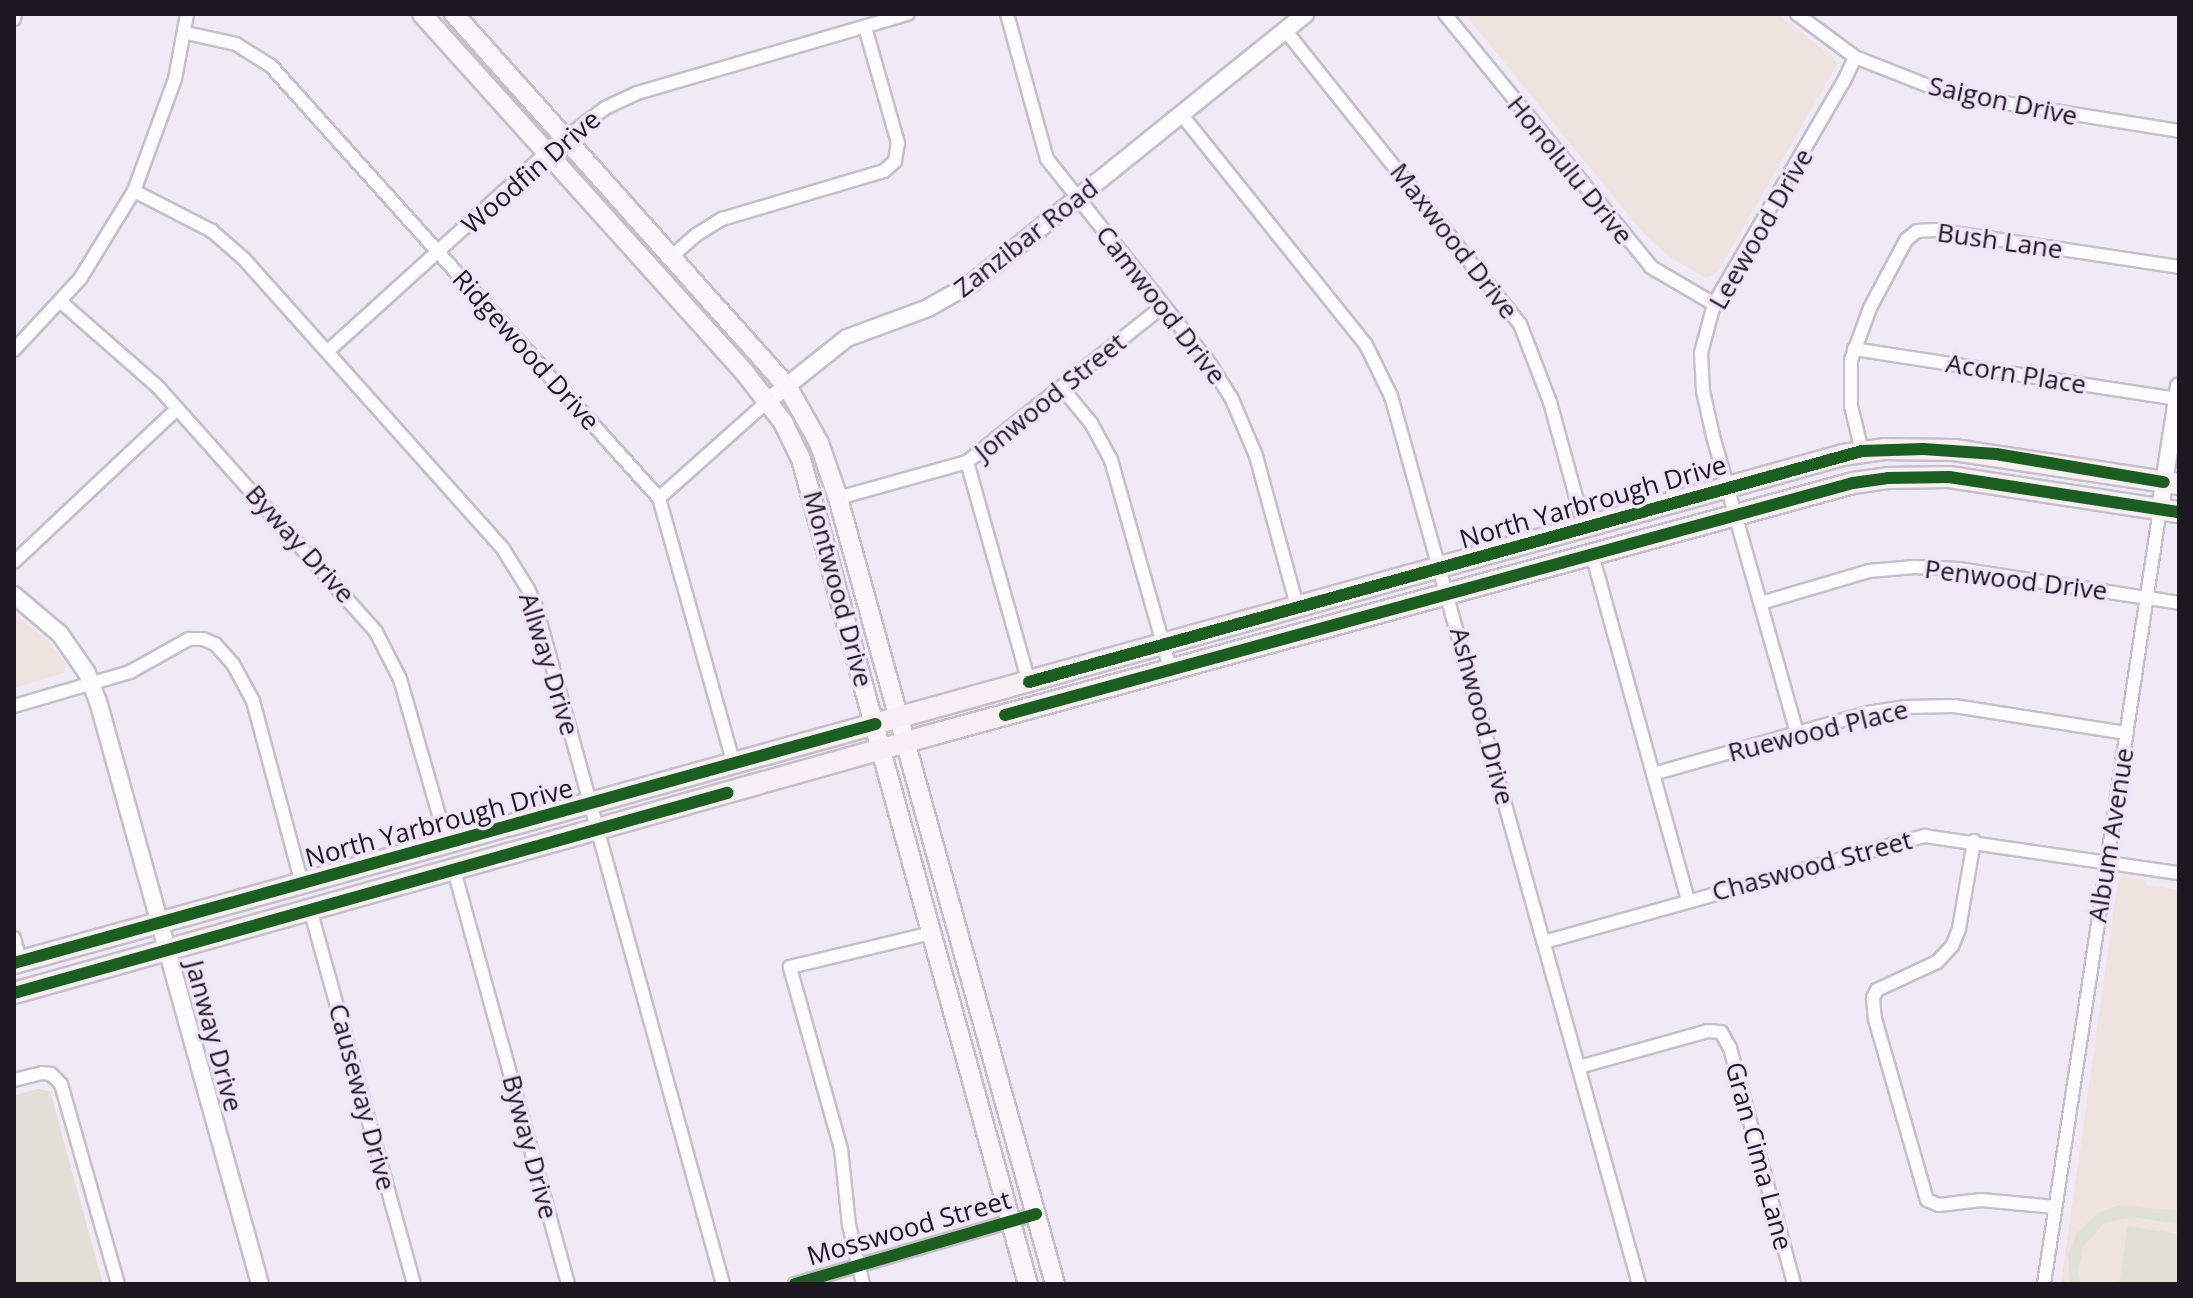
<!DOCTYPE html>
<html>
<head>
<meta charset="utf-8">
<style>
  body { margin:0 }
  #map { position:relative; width:2193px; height:1298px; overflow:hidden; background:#f0eaf6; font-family:"Open Sans",sans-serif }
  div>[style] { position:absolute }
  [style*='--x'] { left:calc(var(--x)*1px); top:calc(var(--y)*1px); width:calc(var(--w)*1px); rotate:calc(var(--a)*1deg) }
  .education>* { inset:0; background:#efe3df }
  .green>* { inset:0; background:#e0e0d6 }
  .roads { filter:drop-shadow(2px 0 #c5bfc9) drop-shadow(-2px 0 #c5bfc9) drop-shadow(0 2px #c5bfc9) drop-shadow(0 -2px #c5bfc9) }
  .minor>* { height:12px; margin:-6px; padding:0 6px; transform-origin:6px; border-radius:6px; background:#fdfcfe }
  .tertiary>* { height:16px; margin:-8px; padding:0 8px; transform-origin:8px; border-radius:8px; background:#fdfcfe }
  .secondary>* { height:18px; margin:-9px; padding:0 9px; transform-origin:9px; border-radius:9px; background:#faf6f9 }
  .primary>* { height:20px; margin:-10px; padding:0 10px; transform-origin:10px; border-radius:10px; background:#f7eff3 }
  .cycleway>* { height:12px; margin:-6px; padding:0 6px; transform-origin:6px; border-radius:6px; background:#1b5e20 }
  span { translate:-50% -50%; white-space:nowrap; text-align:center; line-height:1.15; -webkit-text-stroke:7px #f1e5fb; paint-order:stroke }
  .street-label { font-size:26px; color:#1c1720 }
  .frame { position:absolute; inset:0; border:16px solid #1c1720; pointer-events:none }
</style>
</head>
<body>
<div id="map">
  <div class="education">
    <i style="clip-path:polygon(1465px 14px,1778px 14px,1833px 57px,1837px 65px,1717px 273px,1706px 278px,1671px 258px,1644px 234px)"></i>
    <i style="clip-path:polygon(14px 614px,48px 641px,65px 664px,64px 673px,14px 688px)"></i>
    <i style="clip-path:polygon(2124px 876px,2143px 879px,2147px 885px,2179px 890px,2179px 1284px,2061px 1284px,2118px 880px)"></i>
  </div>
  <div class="green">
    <i style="clip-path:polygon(38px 1089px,50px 1091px,103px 1284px,14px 1284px,14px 1095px)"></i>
    <i style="clip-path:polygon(2119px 1205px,2179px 1211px,2179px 1224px,2131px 1217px,2104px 1223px,2083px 1247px,2078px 1271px,2081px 1284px,2070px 1284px,2068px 1254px,2077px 1233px,2098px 1213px)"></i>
    <i style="clip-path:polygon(2128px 1226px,2179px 1234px,2179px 1284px,2119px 1284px)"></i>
  </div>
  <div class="roads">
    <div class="minor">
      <i style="--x:1007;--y:14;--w:150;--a:74.6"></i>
      <i style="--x:1047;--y:159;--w:262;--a:51.5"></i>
      <i style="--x:1210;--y:364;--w:39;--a:58"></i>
      <i style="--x:1231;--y:397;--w:64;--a:67"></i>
      <i style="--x:1256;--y:456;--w:156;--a:74.7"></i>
      <i style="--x:1445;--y:14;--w:326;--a:50.8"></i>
      <i style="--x:1651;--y:267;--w:73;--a:30.4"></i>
      <i style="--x:1797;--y:14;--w:72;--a:36.6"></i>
      <i style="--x:1855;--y:57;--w:101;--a:21.5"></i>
      <i style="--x:1949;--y:94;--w:233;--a:9.1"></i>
      <i style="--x:14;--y:19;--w:5;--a:-79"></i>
      <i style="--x:1285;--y:30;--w:376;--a:51.4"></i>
      <i style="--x:1520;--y:324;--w:84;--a:69"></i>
      <i style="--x:1550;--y:402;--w:129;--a:74.7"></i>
      <i style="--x:186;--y:33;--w:51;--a:12.4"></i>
      <i style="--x:236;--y:44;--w:41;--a:32.2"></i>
      <i style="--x:271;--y:66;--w:581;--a:48.07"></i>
      <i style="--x:659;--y:498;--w:276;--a:74.3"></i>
      <i style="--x:1181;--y:114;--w:296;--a:51.3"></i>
      <i style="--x:1366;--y:345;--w:57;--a:63.9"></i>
      <i style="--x:1391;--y:396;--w:922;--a:74.4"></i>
      <i style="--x:134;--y:191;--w:88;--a:27.1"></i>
      <i style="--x:212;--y:231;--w:43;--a:41.2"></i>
      <i style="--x:244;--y:259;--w:389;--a:48.2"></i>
      <i style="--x:503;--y:549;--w:47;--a:58"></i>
      <i style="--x:528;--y:589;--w:20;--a:66"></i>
      <i style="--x:536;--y:607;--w:702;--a:74.56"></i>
      <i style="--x:672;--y:256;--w:32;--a:-41"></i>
      <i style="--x:696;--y:235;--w:31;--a:-32"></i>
      <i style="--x:722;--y:219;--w:169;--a:-16.5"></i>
      <i style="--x:884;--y:171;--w:15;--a:-42"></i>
      <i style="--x:895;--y:161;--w:18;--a:-81"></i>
      <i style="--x:898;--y:143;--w:121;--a:-105.9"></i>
      <i style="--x:61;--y:302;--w:129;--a:41.2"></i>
      <i style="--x:158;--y:387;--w:328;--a:48.3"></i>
      <i style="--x:376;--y:632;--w:53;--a:62.9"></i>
      <i style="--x:400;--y:679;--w:171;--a:74"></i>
      <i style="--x:1854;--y:349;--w:327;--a:8.8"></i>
      <i style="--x:14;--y:350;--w:97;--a:-47.1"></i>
      <i style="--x:80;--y:279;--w:103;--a:-58.5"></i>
      <i style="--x:134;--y:191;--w:119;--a:-69.9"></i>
      <i style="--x:175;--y:79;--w:66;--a:-79.5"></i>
      <i style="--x:328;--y:351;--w:294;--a:-42.2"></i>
      <i style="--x:546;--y:153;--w:74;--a:-37.3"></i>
      <i style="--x:605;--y:108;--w:35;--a:-25"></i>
      <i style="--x:637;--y:93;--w:282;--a:-16.3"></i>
      <i style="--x:1062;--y:388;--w:45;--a:50.4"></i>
      <i style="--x:1091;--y:423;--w:42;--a:61.6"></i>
      <i style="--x:1111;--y:460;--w:220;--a:74.2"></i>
      <i style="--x:1862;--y:451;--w:46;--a:-103.7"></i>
      <i style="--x:1851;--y:406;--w:46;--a:-90"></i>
      <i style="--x:1851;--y:360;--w:55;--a:-69.9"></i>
      <i style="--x:1870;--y:308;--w:77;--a:-62.1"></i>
      <i style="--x:1906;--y:240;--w:14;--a:-39"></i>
      <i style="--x:1917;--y:231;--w:18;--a:-3"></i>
      <i style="--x:1935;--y:230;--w:247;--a:8.6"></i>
      <i style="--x:967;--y:462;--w:229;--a:74.3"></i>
      <i style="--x:659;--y:498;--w:146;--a:-41.7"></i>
      <i style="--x:838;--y:498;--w:134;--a:-15.6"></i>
      <i style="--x:967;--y:462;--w:249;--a:-38.5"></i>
      <i style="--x:1592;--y:554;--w:359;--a:74.5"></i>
      <i style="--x:14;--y:562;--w:224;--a:-43.2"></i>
      <i style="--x:1761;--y:603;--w:113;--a:-16.5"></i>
      <i style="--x:1869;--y:571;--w:45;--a:-5.1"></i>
      <i style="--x:1914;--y:567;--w:44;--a:2.6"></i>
      <i style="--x:1958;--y:569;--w:224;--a:8.7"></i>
      <i style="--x:14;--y:706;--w:121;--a:-16.3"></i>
      <i style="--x:130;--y:672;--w:68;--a:-29.2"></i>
      <i style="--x:189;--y:639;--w:14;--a:0"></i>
      <i style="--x:203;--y:639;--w:13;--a:23"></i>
      <i style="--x:215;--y:644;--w:27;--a:48"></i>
      <i style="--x:233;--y:664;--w:42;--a:61.6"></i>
      <i style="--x:253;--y:701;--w:189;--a:75"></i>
      <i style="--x:1797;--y:733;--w:309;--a:-105.8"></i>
      <i style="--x:1713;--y:436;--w:46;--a:-102.5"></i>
      <i style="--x:1703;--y:391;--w:38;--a:-93"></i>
      <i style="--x:1701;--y:353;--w:51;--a:-75.1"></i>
      <i style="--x:1714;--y:304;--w:258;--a:-59.8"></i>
      <i style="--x:1844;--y:81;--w:26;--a:-65"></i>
      <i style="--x:1653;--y:774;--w:223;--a:-15.9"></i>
      <i style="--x:1867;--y:713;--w:38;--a:-9"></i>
      <i style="--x:1905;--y:707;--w:49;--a:-1.2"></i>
      <i style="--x:1954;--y:706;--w:175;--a:8.9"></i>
      <i style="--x:1974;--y:841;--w:89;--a:99.7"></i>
      <i style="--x:1959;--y:929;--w:18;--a:112"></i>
      <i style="--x:1952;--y:946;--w:22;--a:133"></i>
      <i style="--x:1937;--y:962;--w:66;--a:155"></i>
      <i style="--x:1877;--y:990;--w:9;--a:117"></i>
      <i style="--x:1873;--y:998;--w:21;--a:85"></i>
      <i style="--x:1875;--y:1019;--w:188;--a:74"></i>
      <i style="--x:1927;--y:1200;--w:13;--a:23"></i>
      <i style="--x:1939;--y:1205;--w:43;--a:-6.6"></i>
      <i style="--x:1982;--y:1200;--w:73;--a:5.5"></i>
      <i style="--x:454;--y:870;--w:429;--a:74.6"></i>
      <i style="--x:310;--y:909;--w:389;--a:74.5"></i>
      <i style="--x:14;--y:938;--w:24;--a:75"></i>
      <i style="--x:1544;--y:942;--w:395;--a:-15.6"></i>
      <i style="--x:1924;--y:836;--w:258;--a:8.3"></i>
      <i style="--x:1579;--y:1067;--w:134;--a:-15.6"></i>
      <i style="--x:1708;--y:1031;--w:13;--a:4"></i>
      <i style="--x:1721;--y:1032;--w:18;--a:61"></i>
      <i style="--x:1730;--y:1048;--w:245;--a:74.8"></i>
      <i style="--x:14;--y:1080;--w:29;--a:-14"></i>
      <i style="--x:42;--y:1073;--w:9;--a:6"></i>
      <i style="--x:51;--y:1074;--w:14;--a:45"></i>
      <i style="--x:61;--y:1084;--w:208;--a:74.1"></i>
      <i style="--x:795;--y:1284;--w:251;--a:-16.2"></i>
      <i style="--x:863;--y:1284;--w:61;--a:-103.3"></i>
      <i style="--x:849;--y:1225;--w:76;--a:-96"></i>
      <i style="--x:841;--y:1149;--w:189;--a:-105.7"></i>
      <i style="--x:790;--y:967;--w:146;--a:-13.5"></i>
      <i style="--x:2044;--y:1284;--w:784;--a:-81.49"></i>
    </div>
    <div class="tertiary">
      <i style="--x:768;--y:401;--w:101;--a:-38.6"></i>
      <i style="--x:847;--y:338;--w:86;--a:-20.3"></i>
      <i style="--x:928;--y:308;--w:51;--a:-29.6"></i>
      <i style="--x:972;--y:283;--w:428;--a:-38.9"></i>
      <i style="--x:2160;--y:509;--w:124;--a:-81.2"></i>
      <i style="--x:14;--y:595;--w:60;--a:40.3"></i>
      <i style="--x:60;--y:634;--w:47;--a:55.3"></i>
      <i style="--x:87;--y:673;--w:30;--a:69"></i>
      <i style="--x:98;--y:701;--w:605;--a:74.47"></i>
    </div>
    <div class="secondary">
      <i style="--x:422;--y:14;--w:483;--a:48"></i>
      <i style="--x:745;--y:373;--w:62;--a:52.2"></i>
      <i style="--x:783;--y:422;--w:41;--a:64.1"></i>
      <i style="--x:801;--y:459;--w:856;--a:74.62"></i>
      <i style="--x:454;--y:14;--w:499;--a:48.2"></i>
      <i style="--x:787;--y:386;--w:65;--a:60.7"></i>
      <i style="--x:819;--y:443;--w:58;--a:70.9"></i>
      <i style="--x:838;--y:498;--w:815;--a:74.57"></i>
    </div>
    <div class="primary">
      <i style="--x:14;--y:963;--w:1898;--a:-15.52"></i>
      <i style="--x:1843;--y:455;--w:41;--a:-8.3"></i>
      <i style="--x:1884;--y:449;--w:70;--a:0.8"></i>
      <i style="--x:1954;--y:450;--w:228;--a:8.6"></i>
      <i style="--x:14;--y:993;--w:957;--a:-15.71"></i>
      <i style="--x:935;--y:734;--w:952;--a:-15.29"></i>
      <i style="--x:1853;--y:483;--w:35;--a:-8"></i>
      <i style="--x:1888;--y:478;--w:61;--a:-0.9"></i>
      <i style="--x:1949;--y:477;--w:233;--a:8.7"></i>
    </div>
  </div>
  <div class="cycleway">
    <i style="--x:1029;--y:682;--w:864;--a:-15.5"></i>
    <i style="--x:1862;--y:451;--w:61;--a:-1.9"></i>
    <i style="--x:1923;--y:449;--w:73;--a:3.9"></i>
    <i style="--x:1996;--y:454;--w:170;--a:9.5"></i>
    <i style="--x:1005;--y:715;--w:879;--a:-15.3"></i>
    <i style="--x:1853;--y:483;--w:35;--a:-8"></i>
    <i style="--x:1888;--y:478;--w:61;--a:-0.9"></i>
    <i style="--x:1949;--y:477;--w:233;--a:8.7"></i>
    <i style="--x:14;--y:963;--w:894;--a:-15.51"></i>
    <i style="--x:14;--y:993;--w:741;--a:-15.67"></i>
    <i style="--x:795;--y:1284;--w:251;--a:-16.2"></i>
  </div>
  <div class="street-label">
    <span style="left:2003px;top:101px;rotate:12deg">Saigon Drive</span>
    <span style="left:1570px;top:170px;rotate:51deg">Honolulu Drive</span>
    <span style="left:531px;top:172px;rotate:-41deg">Woodfin Drive</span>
    <span style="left:1761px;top:229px;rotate:-60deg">Leewood Drive</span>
    <span style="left:1026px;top:238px;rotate:-38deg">Zanzibar Road</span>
    <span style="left:1454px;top:241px;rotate:52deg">Maxwood Drive</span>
    <span style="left:2000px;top:241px;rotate:8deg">Bush Lane</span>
    <span style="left:1161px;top:305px;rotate:52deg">Camwood Drive</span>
    <span style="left:526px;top:350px;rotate:48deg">Ridgewood Drive</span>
    <span style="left:2016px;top:374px;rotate:9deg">Acorn Place</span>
    <span style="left:1050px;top:397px;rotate:-39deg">Jonwood Street</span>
    <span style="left:1593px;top:502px;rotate:-16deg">North Yarbrough Drive</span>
    <span style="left:300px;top:544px;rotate:48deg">Byway Drive</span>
    <span style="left:2016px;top:580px;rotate:7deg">Penwood Drive</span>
    <span style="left:838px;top:589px;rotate:75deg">Montwood Drive</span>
    <span style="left:549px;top:664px;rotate:73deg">Allway Drive</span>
    <span style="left:1482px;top:716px;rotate:75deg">Ashwood Drive</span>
    <span style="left:1818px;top:731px;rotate:-14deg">Ruewood Place</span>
    <span style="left:439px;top:823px;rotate:-15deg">North Yarbrough Drive</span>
    <span style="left:2111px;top:835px;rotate:-81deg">Album Avenue</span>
    <span style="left:1812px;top:866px;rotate:-15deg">Chaswood Street</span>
    <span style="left:214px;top:1036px;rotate:75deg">Janway Drive</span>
    <span style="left:362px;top:1097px;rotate:75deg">Causeway Drive</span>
    <span style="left:530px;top:1147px;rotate:75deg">Byway Drive</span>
    <span style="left:1759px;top:1156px;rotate:75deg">Gran Cima Lane</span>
    <span style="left:909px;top:1228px;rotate:-16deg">Mosswood Street</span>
  </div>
  <div class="frame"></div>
</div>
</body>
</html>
